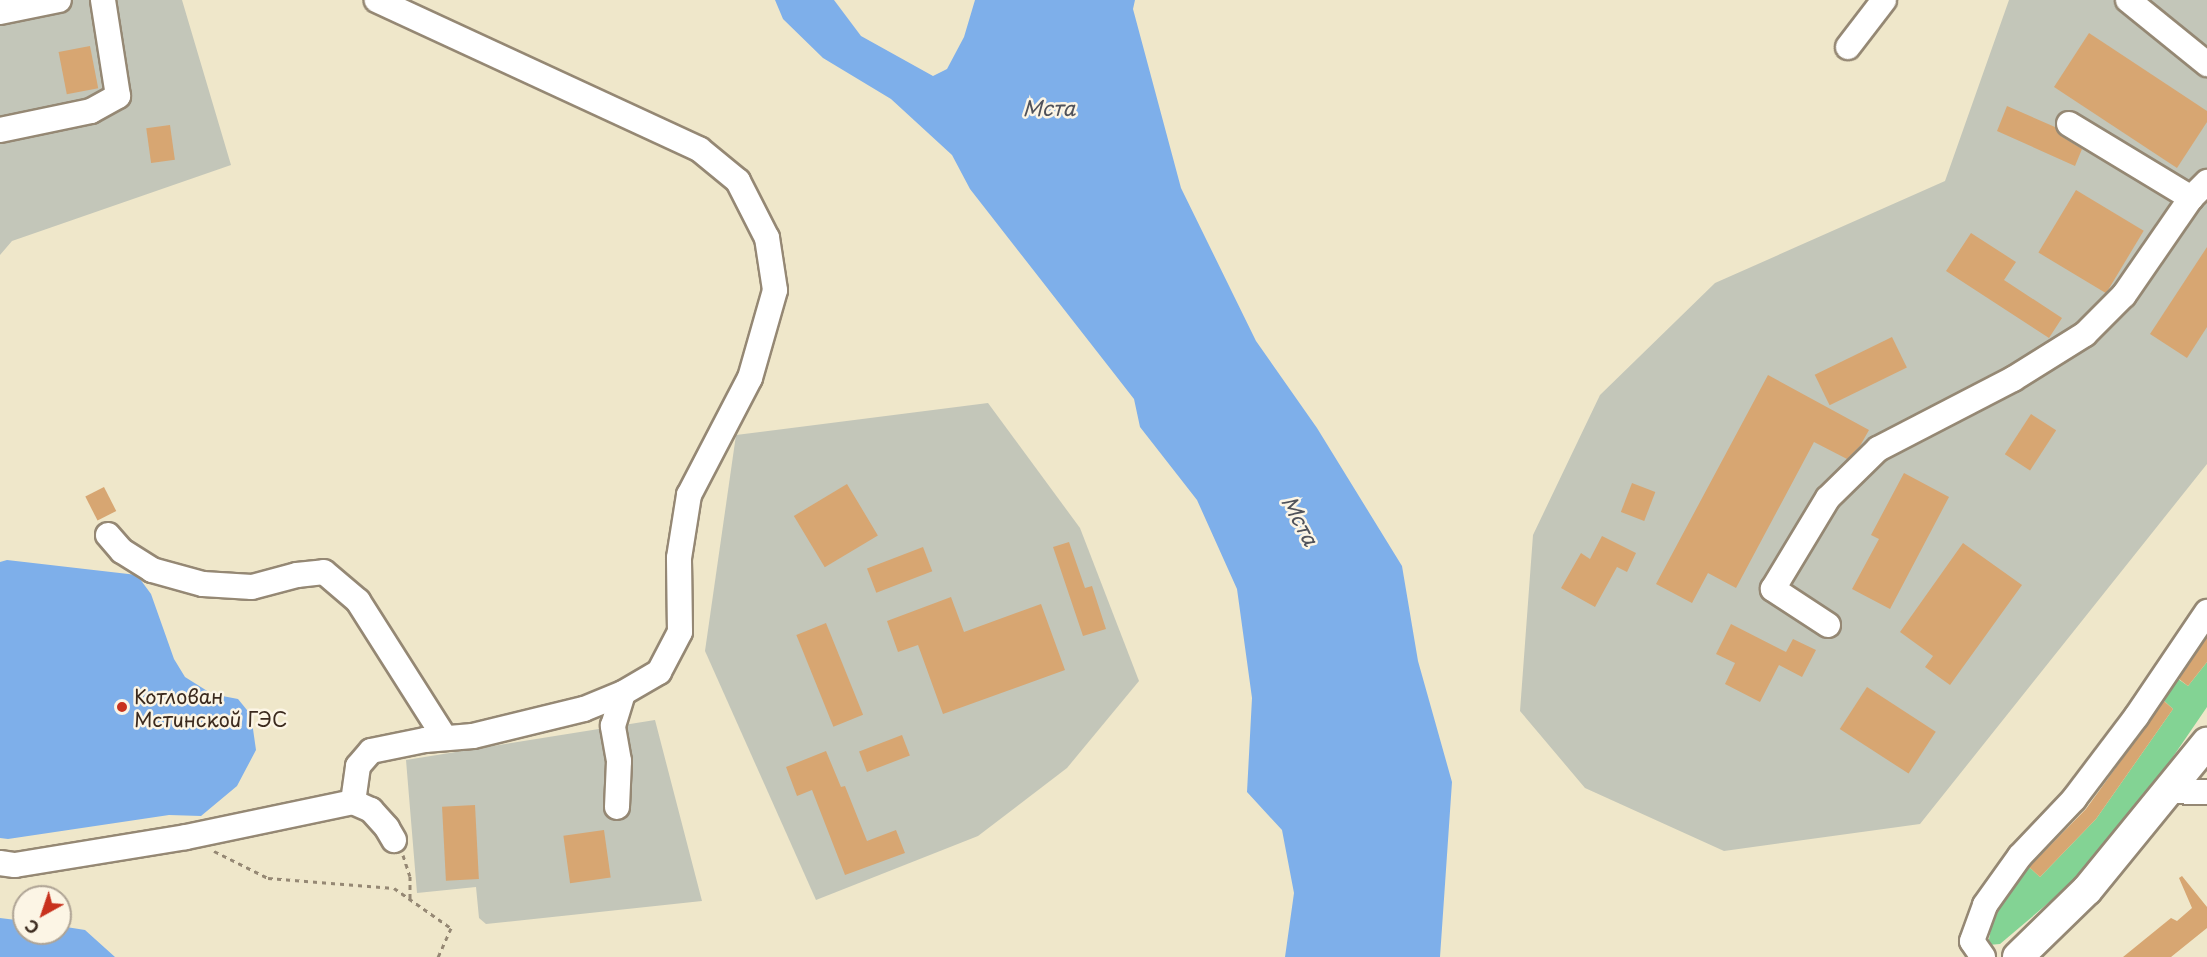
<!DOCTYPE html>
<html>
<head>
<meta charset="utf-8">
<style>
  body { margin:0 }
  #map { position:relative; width:2207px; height:957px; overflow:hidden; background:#efe7ca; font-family:"Playpen Sans",sans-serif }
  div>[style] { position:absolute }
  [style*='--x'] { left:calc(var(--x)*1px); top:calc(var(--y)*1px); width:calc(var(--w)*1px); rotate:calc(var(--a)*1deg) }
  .industrial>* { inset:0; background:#c3c6b9 }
  .green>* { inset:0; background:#83d394 }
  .water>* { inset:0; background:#7eafea }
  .building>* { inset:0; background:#d7a672; transform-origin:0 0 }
  .path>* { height:3px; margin-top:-1.5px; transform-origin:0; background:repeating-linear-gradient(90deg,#958874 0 4.5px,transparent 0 9px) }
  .roads { filter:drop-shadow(2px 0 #958874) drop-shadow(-2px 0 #958874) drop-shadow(0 2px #958874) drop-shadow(0 -2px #958874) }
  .minor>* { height:24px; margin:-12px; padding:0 12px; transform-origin:12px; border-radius:12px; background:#fff }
  .major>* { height:30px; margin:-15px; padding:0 15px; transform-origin:15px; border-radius:15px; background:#fff }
  .dots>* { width:16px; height:16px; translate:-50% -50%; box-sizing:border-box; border:3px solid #fcf5e5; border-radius:50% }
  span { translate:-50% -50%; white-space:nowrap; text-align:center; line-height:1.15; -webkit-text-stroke:5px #fcf5e5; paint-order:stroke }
  .poi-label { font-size:20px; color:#3b2a1e }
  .left { translate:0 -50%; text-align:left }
  .water-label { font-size:21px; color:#4f525b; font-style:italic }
  .north { position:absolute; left:12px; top:885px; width:60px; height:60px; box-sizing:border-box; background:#fcf5e5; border:2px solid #afa495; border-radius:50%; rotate:220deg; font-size:16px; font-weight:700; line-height:24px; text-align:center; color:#3b2a1e }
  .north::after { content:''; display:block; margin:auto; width:21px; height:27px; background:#c8321e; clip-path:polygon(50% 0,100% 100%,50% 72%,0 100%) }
</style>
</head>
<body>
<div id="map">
  <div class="industrial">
    <i style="clip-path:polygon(0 0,182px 0,231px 165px,12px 241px,0 255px)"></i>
    <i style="clip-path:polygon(2009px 0,2207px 0,2207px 464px,1920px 824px,1724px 851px,1585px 788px,1520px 711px,1533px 535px,1600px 395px,1715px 283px,1945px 181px)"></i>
    <i style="clip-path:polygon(988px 403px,1080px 528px,1139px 681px,1067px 768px,978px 836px,816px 900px,705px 651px,736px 435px)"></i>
    <i style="clip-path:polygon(655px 720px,702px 901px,486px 924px,479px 918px,476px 887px,417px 893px,406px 760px)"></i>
  </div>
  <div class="green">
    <i style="clip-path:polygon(2207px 662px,2207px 707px,2151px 789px,2086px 871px,2000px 944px,1988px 945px,1991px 928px,2002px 902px,2029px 867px,2040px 877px,2096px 819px,2173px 709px,2161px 698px,2174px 676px,2188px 686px)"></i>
  </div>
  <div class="water">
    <i style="clip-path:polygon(775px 0,834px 0,861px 36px,933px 76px,947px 69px,964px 37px,975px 0,1135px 0,1133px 9px,1181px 188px,1256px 341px,1317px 428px,1402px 566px,1418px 661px,1452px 782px,1440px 957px,1285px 957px,1294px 893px,1282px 830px,1247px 792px,1252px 698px,1237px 589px,1197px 500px,1140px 427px,1134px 399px,970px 189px,952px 155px,891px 99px,823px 58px,783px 19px)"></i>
    <i style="clip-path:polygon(7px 560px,137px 575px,151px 594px,174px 659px,185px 677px,212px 694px,238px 699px,251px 715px,256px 750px,237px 786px,201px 816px,169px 815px,8px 839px,0 838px,0 562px)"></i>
    <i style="clip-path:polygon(0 918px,24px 921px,24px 933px,60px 933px,60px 926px,85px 930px,115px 957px,0 957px)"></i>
  </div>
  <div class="building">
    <i style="clip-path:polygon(2089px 33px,2207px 111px,2207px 122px,2177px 168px,2054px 87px)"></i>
    <i style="left:90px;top:46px;width:43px;height:32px;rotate:79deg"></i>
    <i style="clip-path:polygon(2007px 106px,2055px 127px,2061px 136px,2082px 149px,2075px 166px,1997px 131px)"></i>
    <i style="left:170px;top:125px;width:35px;height:24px;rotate:82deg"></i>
    <i style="left:2076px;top:190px;width:79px;height:73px;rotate:31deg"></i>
    <i style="clip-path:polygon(1971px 233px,2016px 262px,2004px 280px,2062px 318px,2049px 338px,1946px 271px)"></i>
    <i style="clip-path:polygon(2207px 247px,2207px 327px,2187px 358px,2150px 334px)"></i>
    <i style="left:1892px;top:337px;width:34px;height:86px;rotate:64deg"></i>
    <i style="clip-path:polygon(1768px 375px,1869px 430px,1860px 446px,1847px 459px,1814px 442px,1736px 588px,1708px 573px,1692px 603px,1656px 584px)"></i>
    <i style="left:2031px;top:414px;width:30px;height:48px;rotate:33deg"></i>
    <i style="clip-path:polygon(1904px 473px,1949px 497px,1890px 609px,1852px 589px,1879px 539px,1871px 535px)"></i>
    <i style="left:1632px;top:483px;width:25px;height:31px;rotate:21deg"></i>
    <i style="left:847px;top:484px;width:60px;height:62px;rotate:59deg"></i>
    <i style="left:104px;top:487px;width:27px;height:21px;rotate:63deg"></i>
    <i style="clip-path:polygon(1602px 536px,1636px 553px,1627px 572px,1617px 567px,1595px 607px,1561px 588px,1581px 553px,1590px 559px)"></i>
    <i style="clip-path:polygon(1069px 542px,1085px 588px,1092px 586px,1106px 629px,1083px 636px,1053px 547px)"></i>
    <i style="clip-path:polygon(1963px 543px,2022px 585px,1950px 685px,1925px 667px,1933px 656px,1900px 632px)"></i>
    <i style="left:923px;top:547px;width:26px;height:60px;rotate:69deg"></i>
    <i style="clip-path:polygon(951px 597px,964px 632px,1041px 604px,1065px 670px,943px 714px,918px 645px,898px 652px,887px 621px)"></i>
    <i style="left:826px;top:623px;width:99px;height:32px;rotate:68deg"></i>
    <i style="clip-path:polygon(1731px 624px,1786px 652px,1793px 639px,1816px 650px,1802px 677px,1779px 665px,1760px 702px,1725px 684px,1735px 663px,1716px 654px)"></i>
    <i style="clip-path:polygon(2207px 637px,2207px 662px,2188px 686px,2179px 679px)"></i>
    <i style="left:1867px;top:687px;width:82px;height:50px;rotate:33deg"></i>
    <i style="clip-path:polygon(2164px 701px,2173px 709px,2096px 819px,2040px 877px,2029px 867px,2086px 809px)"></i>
    <i style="left:902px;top:735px;width:22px;height:46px;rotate:69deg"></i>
    <i style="clip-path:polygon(826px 751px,841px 787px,845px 786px,867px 841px,896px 830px,905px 853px,845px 875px,812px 790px,797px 796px,786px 767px)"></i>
    <i style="left:475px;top:805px;width:74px;height:33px;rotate:87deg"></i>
    <i style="left:604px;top:830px;width:48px;height:41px;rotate:82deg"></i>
    <i style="clip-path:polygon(2182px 876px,2207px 907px,2207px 928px,2171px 957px,2123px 957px,2171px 918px,2177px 921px,2192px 908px,2179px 878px)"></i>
  </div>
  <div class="path">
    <i style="--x:214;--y:851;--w:60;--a:26.6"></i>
    <i style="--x:268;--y:878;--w:126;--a:4.5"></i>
    <i style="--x:394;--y:888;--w:70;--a:35.1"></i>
    <i style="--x:451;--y:928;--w:32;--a:114"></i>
    <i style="--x:403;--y:855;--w:22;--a:72"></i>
    <i style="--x:410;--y:876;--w:24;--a:90"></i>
  </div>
  <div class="roads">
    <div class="minor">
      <i style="--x:2128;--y:0;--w:102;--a:39"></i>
      <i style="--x:0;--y:12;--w:60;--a:-11.5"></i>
      <i style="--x:1848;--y:47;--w:59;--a:-52.5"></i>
      <i style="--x:2069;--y:124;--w:143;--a:31.2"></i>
      <i style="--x:2191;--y:198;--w:23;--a:-45"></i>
      <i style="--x:0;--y:130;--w:93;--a:-11.8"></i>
      <i style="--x:91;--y:111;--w:31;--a:-29"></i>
      <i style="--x:118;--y:96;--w:97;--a:-98.9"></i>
      <i style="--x:108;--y:535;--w:21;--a:49"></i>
      <i style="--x:122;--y:551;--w:36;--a:32"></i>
      <i style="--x:152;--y:570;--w:53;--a:15.4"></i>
      <i style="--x:203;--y:584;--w:49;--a:3.5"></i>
      <i style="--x:252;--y:587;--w:47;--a:-14.9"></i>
      <i style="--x:297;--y:575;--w:27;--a:-6"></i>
      <i style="--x:324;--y:572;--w:45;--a:40.5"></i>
      <i style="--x:358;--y:601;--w:162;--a:57.6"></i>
      <i style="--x:1828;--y:625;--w:66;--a:-146.8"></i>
      <i style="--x:1773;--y:589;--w:106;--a:-58.9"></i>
      <i style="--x:1828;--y:498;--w:70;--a:-44.4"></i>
      <i style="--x:1878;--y:449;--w:152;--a:-27.4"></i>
      <i style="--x:2013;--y:379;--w:85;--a:-32"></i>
      <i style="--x:2085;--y:334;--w:55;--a:-45"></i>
      <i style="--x:2124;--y:295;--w:118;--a:-55.4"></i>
      <i style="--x:2170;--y:791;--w:37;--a:2"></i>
      <i style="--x:353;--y:802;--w:36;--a:-82"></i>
      <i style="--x:358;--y:766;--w:20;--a:-49"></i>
      <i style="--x:371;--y:751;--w:55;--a:-11.5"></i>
      <i style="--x:425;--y:740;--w:48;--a:-4.8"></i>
      <i style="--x:473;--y:736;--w:114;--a:-13.7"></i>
      <i style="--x:584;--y:709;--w:42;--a:-22.3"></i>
      <i style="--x:623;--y:693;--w:42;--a:-30.3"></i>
      <i style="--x:659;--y:672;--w:45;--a:-62.3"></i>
      <i style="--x:680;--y:632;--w:74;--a:-90.8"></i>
      <i style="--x:679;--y:558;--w:64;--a:-81"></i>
      <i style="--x:689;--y:495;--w:132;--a:-62.5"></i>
      <i style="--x:750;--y:378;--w:91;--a:-74.1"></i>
      <i style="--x:775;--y:290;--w:53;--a:-98.7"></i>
      <i style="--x:767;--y:238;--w:64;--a:-117"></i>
      <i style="--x:738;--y:181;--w:50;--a:-140.6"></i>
      <i style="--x:699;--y:149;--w:355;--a:-155.2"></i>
      <i style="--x:353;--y:802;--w:20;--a:24"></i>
      <i style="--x:371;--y:810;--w:24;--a:48"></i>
      <i style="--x:387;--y:828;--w:14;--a:60"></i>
      <i style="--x:617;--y:807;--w:46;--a:-87.5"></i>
      <i style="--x:619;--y:761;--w:36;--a:-100"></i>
      <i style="--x:613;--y:726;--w:34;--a:-73"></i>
      <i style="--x:0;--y:863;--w:15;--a:8"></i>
      <i style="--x:15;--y:865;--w:173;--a:-9.3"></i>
      <i style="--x:186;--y:837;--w:171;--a:-11.8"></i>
      <i style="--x:1983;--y:957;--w:19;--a:-125"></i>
      <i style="--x:1972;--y:941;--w:38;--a:-70"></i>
      <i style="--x:1985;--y:905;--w:60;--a:-54.5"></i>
      <i style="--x:2020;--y:856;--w:79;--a:-46.5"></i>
      <i style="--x:2074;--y:799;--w:103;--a:-52.9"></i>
      <i style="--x:2136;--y:717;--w:127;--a:-55.9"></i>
    </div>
    <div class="major">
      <i style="--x:2018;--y:957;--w:96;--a:-44.2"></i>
      <i style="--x:2087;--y:890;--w:190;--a:-50.8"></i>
    </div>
  </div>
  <div class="dots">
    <i style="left:122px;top:707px;background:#c8321e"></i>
  </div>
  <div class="poi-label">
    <span class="left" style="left:134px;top:708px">Котлован<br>Мстинской ГЭС</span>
  </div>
  <div class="water-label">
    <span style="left:1049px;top:107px">Мста</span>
    <span style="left:1301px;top:520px;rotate:62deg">Мста</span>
  </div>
  <div class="north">С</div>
</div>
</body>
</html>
